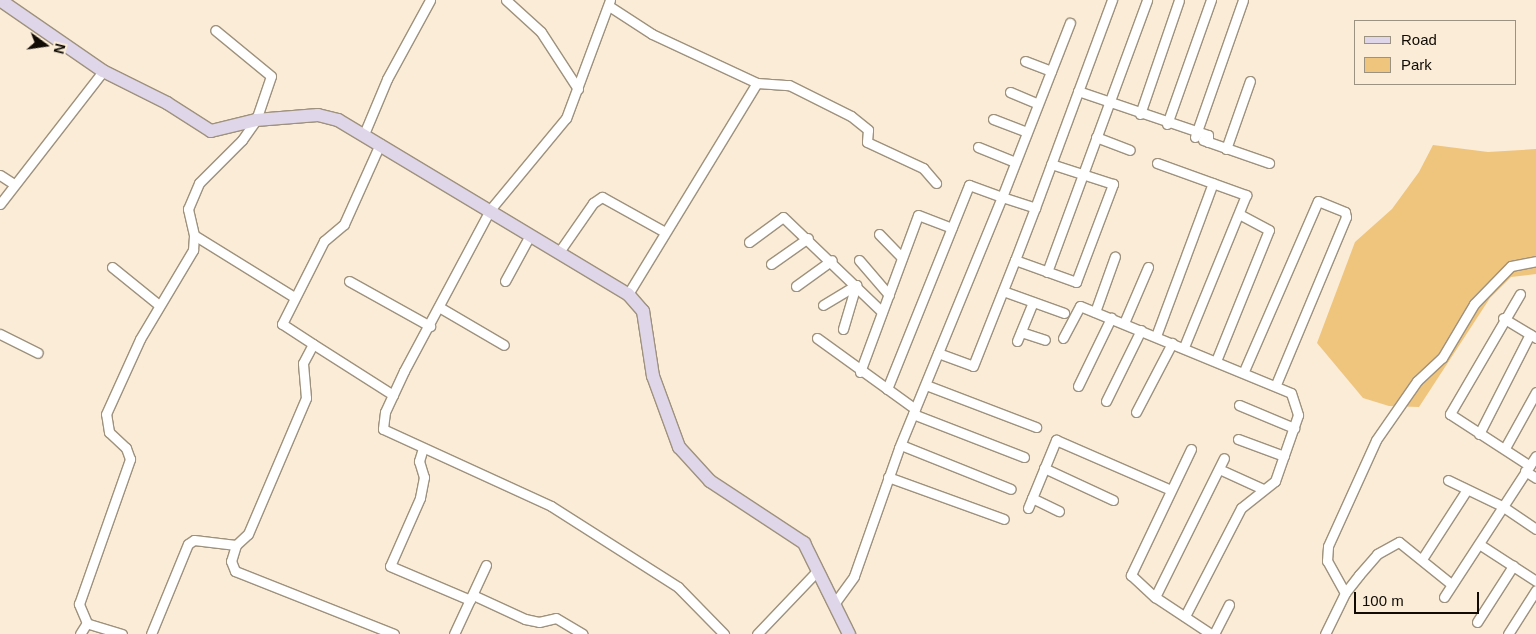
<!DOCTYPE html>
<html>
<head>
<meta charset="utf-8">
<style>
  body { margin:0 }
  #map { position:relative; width:1536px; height:634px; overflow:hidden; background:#faecd6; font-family:Arial,sans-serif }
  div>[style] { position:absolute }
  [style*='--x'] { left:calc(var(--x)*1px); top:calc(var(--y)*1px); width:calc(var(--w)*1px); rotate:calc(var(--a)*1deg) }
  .green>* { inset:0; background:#efc47d }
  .roads { filter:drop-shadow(1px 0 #9e917d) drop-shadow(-1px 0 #9e917d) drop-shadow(0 1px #9e917d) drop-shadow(0 -1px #9e917d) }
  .street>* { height:9px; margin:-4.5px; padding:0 4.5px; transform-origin:4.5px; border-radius:4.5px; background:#fff }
  .secondary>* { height:12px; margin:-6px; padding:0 6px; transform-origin:6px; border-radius:6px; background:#dfd6e9 }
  span { translate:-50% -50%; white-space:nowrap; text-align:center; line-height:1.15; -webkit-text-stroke:4.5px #faecd6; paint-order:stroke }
  .legend { position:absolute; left:1354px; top:20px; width:162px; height:65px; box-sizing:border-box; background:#faecd6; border:1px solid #9c9282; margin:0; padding:6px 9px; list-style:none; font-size:15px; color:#100b05 }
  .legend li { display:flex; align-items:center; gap:10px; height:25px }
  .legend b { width:25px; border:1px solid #9c9282 }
  .north { position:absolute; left:20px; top:20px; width:50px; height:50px; -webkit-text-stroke:4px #faecd6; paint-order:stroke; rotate:104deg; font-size:14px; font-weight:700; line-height:20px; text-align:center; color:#100b05 }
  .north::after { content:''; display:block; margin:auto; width:18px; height:22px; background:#100b05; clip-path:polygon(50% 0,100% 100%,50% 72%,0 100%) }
  .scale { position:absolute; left:1354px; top:592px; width:125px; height:22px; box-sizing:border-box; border:2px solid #100b05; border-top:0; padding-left:6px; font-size:15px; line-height:18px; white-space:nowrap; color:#100b05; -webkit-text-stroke:4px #faecd6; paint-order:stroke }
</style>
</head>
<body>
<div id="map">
  <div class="green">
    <i style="clip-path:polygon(1433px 145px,1488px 152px,1536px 149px,1536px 274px,1511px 277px,1490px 298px,1419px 407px,1389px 406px,1363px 398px,1317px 343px,1355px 242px,1392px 209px,1419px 172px)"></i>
  </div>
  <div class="roads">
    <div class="street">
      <i style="--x:506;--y:0;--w:47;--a:42.4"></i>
      <i style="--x:541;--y:32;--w:68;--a:57"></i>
      <i style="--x:610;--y:0;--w:126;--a:110.4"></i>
      <i style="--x:566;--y:118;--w:119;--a:129.6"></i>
      <i style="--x:490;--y:210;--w:183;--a:118.1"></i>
      <i style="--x:404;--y:371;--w:45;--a:114.9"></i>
      <i style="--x:385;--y:412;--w:17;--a:97"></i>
      <i style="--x:383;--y:429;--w:185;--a:24.6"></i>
      <i style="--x:551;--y:506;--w:151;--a:32.5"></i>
      <i style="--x:678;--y:587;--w:66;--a:45.6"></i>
      <i style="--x:609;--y:6;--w:51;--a:33.1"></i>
      <i style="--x:652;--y:34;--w:116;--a:25"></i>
      <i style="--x:757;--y:83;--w:32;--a:4"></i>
      <i style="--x:789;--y:85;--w:69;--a:26.6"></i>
      <i style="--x:851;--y:116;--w:22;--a:39"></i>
      <i style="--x:868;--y:130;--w:12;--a:95"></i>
      <i style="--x:867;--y:142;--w:62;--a:24.9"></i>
      <i style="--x:923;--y:168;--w:20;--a:49"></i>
      <i style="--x:1025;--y:61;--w:28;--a:21"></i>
      <i style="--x:1078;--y:91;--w:137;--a:18.7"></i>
      <i style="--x:1208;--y:135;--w:7;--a:90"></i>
      <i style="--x:1010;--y:92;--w:30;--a:23"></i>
      <i style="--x:1140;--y:114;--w:120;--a:-71.1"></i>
      <i style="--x:993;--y:119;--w:36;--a:21"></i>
      <i style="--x:1167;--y:124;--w:132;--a:-70.5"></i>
      <i style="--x:364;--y:134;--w:60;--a:-67.3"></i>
      <i style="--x:387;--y:79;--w:90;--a:-61.4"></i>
      <i style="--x:1096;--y:137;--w:36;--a:21"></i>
      <i style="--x:1195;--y:137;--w:145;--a:-70.7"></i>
      <i style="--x:1203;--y:140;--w:70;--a:19.2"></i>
      <i style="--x:978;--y:147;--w:40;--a:22"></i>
      <i style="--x:1226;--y:149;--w:72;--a:-70.6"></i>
      <i style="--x:1157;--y:163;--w:95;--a:19.8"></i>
      <i style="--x:1246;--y:195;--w:164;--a:112.2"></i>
      <i style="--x:0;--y:175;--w:17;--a:33"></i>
      <i style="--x:0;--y:204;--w:168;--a:-52.2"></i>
      <i style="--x:879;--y:234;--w:33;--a:46"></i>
      <i style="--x:194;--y:235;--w:118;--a:31.8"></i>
      <i style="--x:749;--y:242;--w:42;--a:-36.3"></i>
      <i style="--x:783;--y:217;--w:137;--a:43.8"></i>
      <i style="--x:559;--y:252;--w:60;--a:-55.2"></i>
      <i style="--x:593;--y:203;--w:11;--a:-34"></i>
      <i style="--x:602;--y:197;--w:72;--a:29.1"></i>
      <i style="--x:859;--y:260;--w:46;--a:49.4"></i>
      <i style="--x:1015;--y:260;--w:56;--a:-69"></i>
      <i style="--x:771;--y:264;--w:45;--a:-35.1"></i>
      <i style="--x:112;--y:267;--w:60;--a:39"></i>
      <i style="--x:1047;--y:272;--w:290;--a:-69.8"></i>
      <i style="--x:349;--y:281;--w:93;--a:29.1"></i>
      <i style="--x:505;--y:281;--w:50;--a:-61.4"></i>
      <i style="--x:796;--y:286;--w:44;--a:-35.8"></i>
      <i style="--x:1003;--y:291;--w:65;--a:19.8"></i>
      <i style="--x:628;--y:294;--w:247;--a:-58.6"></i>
      <i style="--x:1520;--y:294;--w:139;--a:120.3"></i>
      <i style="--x:1450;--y:414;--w:95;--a:33"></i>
      <i style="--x:823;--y:305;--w:39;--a:-31"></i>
      <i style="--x:856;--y:285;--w:46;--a:106.5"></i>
      <i style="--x:439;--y:307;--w:75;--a:30.3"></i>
      <i style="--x:1095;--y:312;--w:59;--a:-70.3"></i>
      <i style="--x:1503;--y:318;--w:39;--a:31"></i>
      <i style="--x:1124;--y:323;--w:61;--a:-66.8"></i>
      <i style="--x:1021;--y:332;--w:25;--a:18"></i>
      <i style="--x:0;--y:334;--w:42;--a:26.6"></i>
      <i style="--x:1156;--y:336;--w:163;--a:-69.6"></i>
      <i style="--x:817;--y:338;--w:121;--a:35.9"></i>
      <i style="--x:1063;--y:338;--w:36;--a:-62"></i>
      <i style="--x:1080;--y:306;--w:228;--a:22.4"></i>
      <i style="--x:1291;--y:393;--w:23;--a:72"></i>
      <i style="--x:1298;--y:415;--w:70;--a:109.2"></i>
      <i style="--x:1275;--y:481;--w:43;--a:141.5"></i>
      <i style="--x:1241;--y:508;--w:122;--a:117.4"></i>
      <i style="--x:1017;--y:341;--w:42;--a:-67.7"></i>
      <i style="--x:313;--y:344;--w:95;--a:32.5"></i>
      <i style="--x:938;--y:353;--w:37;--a:20"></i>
      <i style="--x:973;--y:366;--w:114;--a:-68.4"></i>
      <i style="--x:1015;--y:260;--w:65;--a:19.8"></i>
      <i style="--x:1076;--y:282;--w:105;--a:-69.3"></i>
      <i style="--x:1113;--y:184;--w:65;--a:-162.1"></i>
      <i style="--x:1216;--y:361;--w:141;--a:-68"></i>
      <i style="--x:1269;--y:230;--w:34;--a:-152"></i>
      <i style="--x:1244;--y:371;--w:185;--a:-66.5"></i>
      <i style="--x:1318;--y:201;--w:29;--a:22"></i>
      <i style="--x:1345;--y:212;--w:5;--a:79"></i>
      <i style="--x:1346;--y:217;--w:181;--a:112.7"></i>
      <i style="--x:860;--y:372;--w:167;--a:-69.7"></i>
      <i style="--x:918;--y:215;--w:36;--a:21"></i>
      <i style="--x:926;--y:385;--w:118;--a:20.9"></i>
      <i style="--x:1078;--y:386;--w:76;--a:-64.1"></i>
      <i style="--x:887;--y:389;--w:220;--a:-68.1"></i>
      <i style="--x:969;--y:185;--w:35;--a:20"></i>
      <i style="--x:1002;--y:197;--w:187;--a:-68.7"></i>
      <i style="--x:1106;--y:401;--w:79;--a:-63.8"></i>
      <i style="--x:1239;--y:405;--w:60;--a:22.7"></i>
      <i style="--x:1136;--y:412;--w:78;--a:-62.4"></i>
      <i style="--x:913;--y:414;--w:119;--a:21.2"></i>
      <i style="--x:1479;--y:434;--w:112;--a:-63"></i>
      <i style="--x:1238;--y:439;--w:49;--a:20.3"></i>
      <i style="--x:901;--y:445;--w:118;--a:21.8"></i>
      <i style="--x:423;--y:448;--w:14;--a:107"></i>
      <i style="--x:419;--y:461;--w:17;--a:73"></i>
      <i style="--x:424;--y:477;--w:21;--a:101"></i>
      <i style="--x:420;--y:498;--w:74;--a:113.8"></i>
      <i style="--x:390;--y:566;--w:87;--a:23"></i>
      <i style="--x:1505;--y:448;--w:64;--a:-61"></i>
      <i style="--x:1191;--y:449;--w:140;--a:115.5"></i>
      <i style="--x:1131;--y:575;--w:33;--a:43"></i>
      <i style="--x:1155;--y:597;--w:67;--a:33.5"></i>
      <i style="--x:1044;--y:468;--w:76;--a:24.9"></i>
      <i style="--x:1219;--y:469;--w:48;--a:24.4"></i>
      <i style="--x:1525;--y:471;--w:13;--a:32"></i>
      <i style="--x:888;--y:477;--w:123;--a:19.9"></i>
      <i style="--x:1448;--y:480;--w:60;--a:25.7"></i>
      <i style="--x:1502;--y:506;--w:41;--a:34.1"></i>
      <i style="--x:1032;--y:498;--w:30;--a:26"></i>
      <i style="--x:1028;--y:508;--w:74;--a:-67.6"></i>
      <i style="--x:1056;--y:440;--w:125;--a:23.5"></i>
      <i style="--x:1479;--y:544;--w:68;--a:33"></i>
      <i style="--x:236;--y:545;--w:17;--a:107"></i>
      <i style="--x:231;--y:561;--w:11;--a:68"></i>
      <i style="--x:235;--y:571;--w:171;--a:21.6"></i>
      <i style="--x:1422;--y:559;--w:81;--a:-57.1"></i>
      <i style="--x:1345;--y:593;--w:37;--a:-119"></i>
      <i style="--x:1327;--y:561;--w:15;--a:-86"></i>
      <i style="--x:1328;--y:546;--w:116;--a:-65.6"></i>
      <i style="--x:1376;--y:440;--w:72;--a:-55.2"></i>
      <i style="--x:1417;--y:381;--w:34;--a:-43"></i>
      <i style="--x:1442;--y:358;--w:63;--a:-59.3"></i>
      <i style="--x:1474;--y:304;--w:53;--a:-45.8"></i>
      <i style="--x:1511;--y:266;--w:25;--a:-11"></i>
      <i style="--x:473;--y:595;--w:57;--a:24.8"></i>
      <i style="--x:525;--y:619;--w:14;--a:12"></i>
      <i style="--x:539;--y:622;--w:17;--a:-13"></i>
      <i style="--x:556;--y:618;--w:31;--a:31"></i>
      <i style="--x:1155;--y:597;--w:155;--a:-63.6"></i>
      <i style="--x:1444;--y:597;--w:168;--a:-56.9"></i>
      <i style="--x:834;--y:604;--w:34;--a:-54"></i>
      <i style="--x:854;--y:576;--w:136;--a:-70.6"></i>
      <i style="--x:899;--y:448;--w:271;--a:-67.7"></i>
      <i style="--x:1002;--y:197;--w:35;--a:18"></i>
      <i style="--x:1035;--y:208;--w:222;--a:-69.7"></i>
      <i style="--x:1477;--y:622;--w:67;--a:-57.3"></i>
      <i style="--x:80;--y:634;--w:13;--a:-58"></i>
      <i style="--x:122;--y:634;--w:37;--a:-163"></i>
      <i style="--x:87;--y:623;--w:21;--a:-113"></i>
      <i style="--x:79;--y:604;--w:154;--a:-70.6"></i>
      <i style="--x:130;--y:459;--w:12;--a:-110"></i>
      <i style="--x:126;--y:448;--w:23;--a:-137"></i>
      <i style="--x:109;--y:432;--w:18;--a:-99"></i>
      <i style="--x:106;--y:414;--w:82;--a:-65.6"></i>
      <i style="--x:140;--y:339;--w:104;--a:-59.2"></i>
      <i style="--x:193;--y:250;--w:15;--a:-86"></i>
      <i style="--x:194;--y:235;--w:27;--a:-103"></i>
      <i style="--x:188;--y:209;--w:28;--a:-67"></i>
      <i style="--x:199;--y:183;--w:61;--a:-45"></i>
      <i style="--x:242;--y:140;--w:24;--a:-55"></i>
      <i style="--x:256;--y:120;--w:46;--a:-71.2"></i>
      <i style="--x:271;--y:76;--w:72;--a:-140.6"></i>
      <i style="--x:151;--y:634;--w:97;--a:-67.7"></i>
      <i style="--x:188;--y:544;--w:7;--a:-34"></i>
      <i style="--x:194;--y:540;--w:42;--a:6.8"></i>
      <i style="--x:236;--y:545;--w:16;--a:-43"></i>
      <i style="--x:248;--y:534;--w:148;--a:-66.9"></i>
      <i style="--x:306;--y:398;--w:35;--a:-95"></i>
      <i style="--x:303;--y:363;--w:21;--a:-62"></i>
      <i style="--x:313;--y:344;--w:37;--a:-147"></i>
      <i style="--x:282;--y:324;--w:93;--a:-63.2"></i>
      <i style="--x:324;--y:241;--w:26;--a:-40"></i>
      <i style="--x:344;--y:224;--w:88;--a:-65.8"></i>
      <i style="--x:454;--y:634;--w:76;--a:-65.1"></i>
      <i style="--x:757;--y:634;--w:88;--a:-46.4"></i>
      <i style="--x:1214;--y:634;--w:33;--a:-63"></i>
      <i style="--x:1325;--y:634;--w:46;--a:-64"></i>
      <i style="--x:1345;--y:593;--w:23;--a:-52"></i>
      <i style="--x:1359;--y:575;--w:28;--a:-49"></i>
      <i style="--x:1377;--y:554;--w:25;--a:-29"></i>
      <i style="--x:1399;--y:542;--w:67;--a:38.9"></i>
      <i style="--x:1508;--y:634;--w:52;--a:-57.5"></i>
    </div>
    <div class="secondary">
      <i style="--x:0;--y:0;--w:125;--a:34.6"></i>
      <i style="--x:103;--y:71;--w:72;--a:26.6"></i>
      <i style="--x:167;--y:103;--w:52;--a:32.5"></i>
      <i style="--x:211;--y:131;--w:46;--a:-13.7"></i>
      <i style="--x:256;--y:120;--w:62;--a:-4.6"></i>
      <i style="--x:318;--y:115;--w:21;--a:14"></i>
      <i style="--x:338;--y:120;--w:338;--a:31"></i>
      <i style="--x:628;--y:294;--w:23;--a:49"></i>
      <i style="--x:643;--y:311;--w:66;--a:81.3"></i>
      <i style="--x:653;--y:376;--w:76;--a:69.9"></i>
      <i style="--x:679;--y:447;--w:46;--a:47.6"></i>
      <i style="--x:710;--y:481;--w:113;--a:33.4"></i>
      <i style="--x:804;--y:543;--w:102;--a:63.7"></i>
    </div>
  </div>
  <ul class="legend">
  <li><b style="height:6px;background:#dfd6e9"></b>Road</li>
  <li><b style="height:14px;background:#efc47d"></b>Park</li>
  </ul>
  <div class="north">N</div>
  <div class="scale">100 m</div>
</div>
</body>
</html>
